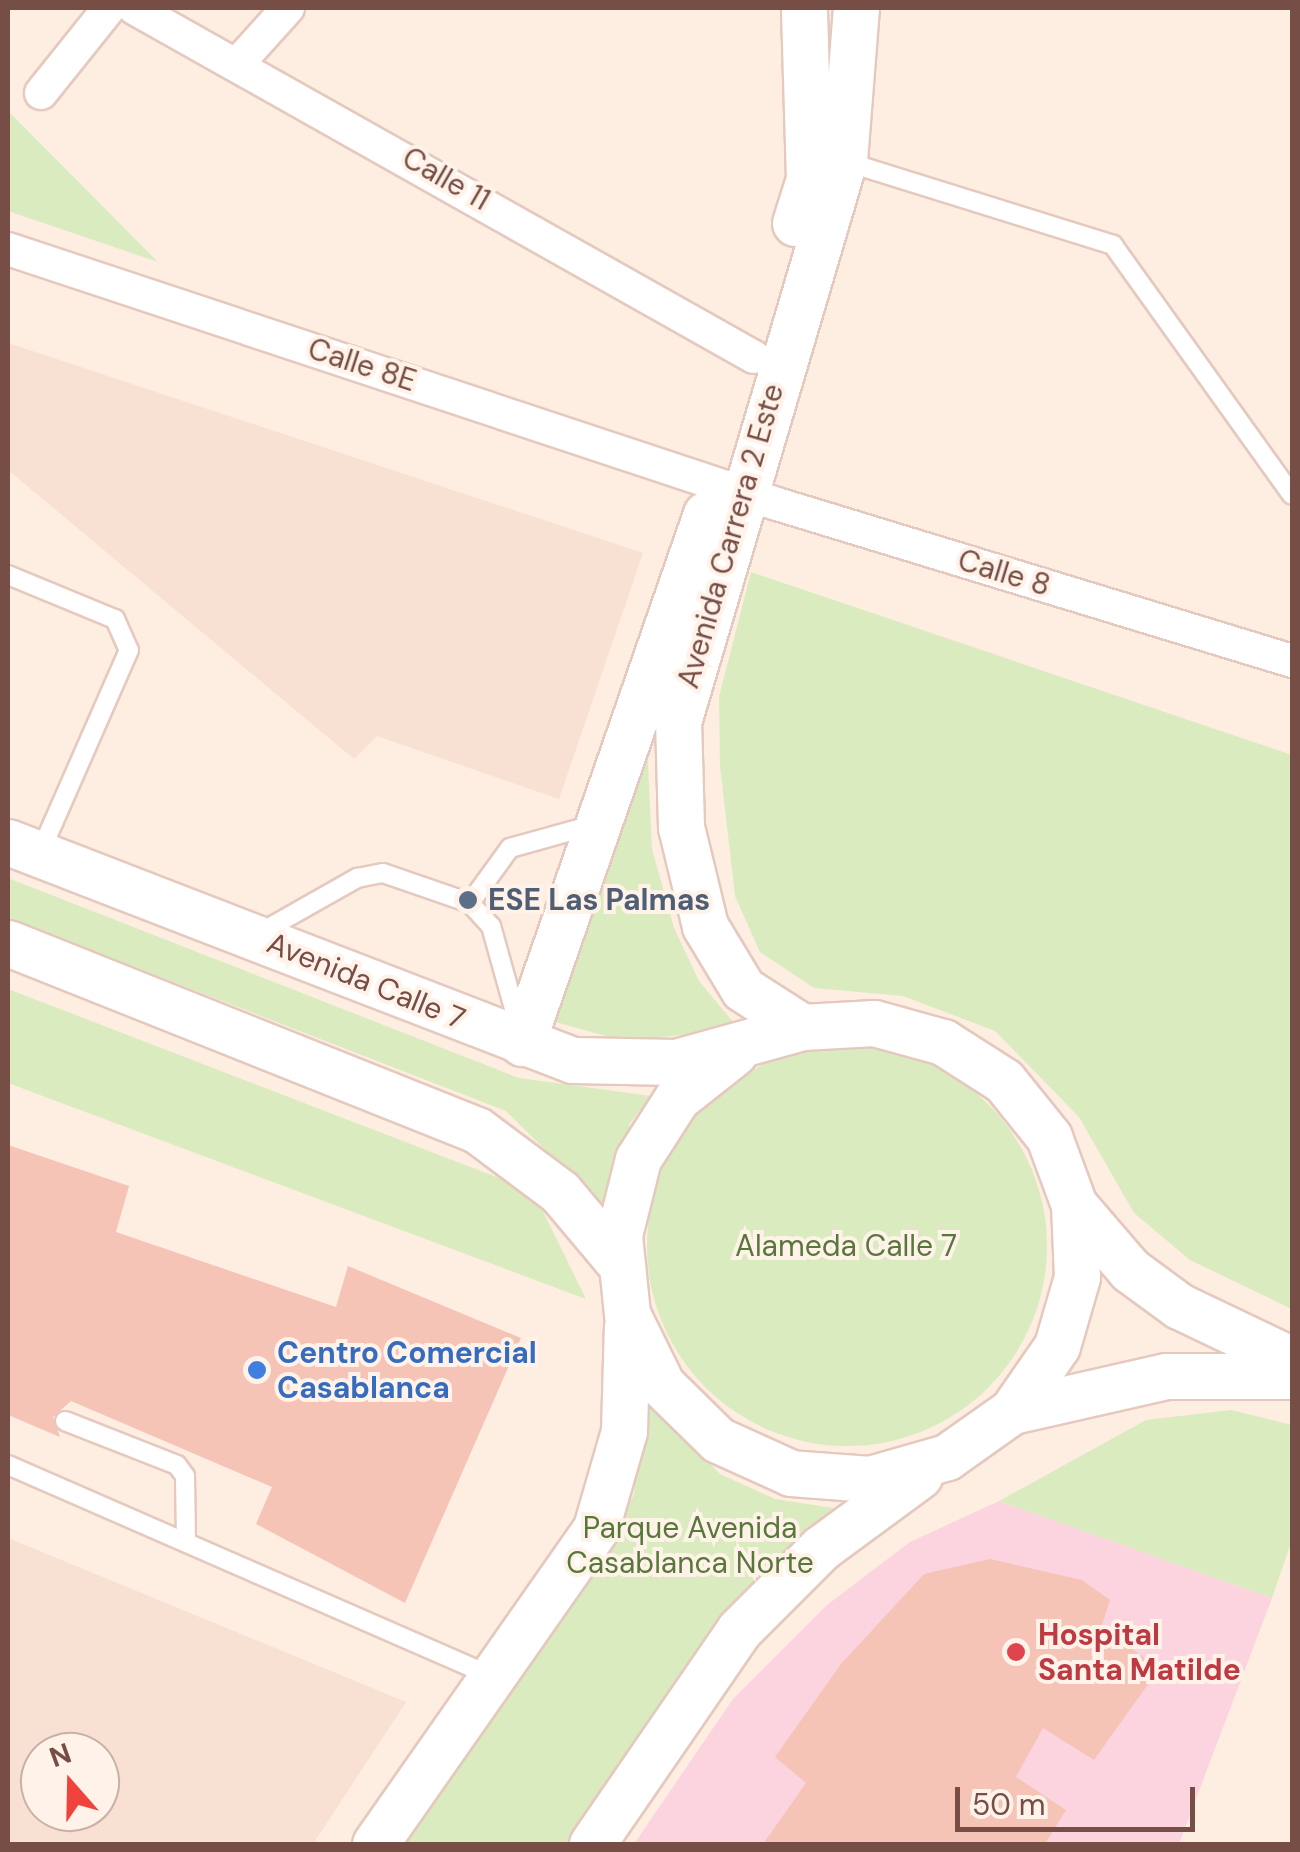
<!DOCTYPE html>
<html>
<head>
<meta charset="utf-8">
<style>
  body { margin:0 }
  #map { position:relative; width:1300px; height:1852px; overflow:hidden; background:#feede1; font-family:"DM Sans",sans-serif }
  div>[style] { position:absolute }
  [style*='--x'] { left:calc(var(--x)*1px); top:calc(var(--y)*1px); width:calc(var(--w)*1px); rotate:calc(var(--a)*1deg) }
  .residential>* { inset:0; background:#f8e0d2 }
  .medical>* { inset:0; background:#fcd4e0 }
  .green>* { inset:0; background:#daecbf }
  .round { border-radius:50% }
  .building>* { inset:0; background:#f5c4b7 }
  .roads { filter:drop-shadow(2px 0 #e5c9bf) drop-shadow(-2px 0 #e5c9bf) drop-shadow(0 2px #e5c9bf) drop-shadow(0 -2px #e5c9bf) }
  .lane>* { height:18px; margin:-9px; padding:0 9px; transform-origin:9px; border-radius:9px; background:#fff }
  .street>* { height:32px; margin:-16px; padding:0 16px; transform-origin:16px; border-radius:16px; background:#fff }
  .secondary>* { height:45px; margin:-22.5px; padding:0 22.5px; transform-origin:22.5px; border-radius:22.5px; background:#fff }
  .dots>* { width:28px; height:28px; translate:-50% -50%; box-sizing:border-box; border:5px solid #fff2e9; border-radius:50% }
  span { translate:-50% -50%; white-space:nowrap; text-align:center; line-height:1.15; -webkit-text-stroke:8px #fff2e9; paint-order:stroke }
  .street-label { font-size:30px; color:#774e46 }
  .service-label { font-size:30px; color:#4e5e75; font-weight:700 }
  .left { translate:0 -50%; text-align:left }
  .park-label { font-size:30px; color:#58783b }
  .shop-label { font-size:30px; color:#366cbe; font-weight:700 }
  .health-label { font-size:30px; color:#be3a42; font-weight:700 }
  .frame { position:absolute; inset:0; border:10px solid #774e46; pointer-events:none }
  .north { position:absolute; left:20px; top:1732px; width:100px; height:100px; box-sizing:border-box; background:#fff2e9; border:2px solid #c9b0a8; border-radius:50%; rotate:340deg; font-size:28px; font-weight:700; line-height:40px; text-align:center; color:#774e46 }
  .north::after { content:''; display:block; margin:auto; width:35px; height:45px; background:#f1433d; clip-path:polygon(50% 0,100% 100%,50% 72%,0 100%) }
  .scale { position:absolute; left:955px; top:1787px; width:240px; height:45px; box-sizing:border-box; border:5px solid #774e46; border-top:0; padding-left:12px; font-size:30px; line-height:35px; white-space:nowrap; color:#774e46; -webkit-text-stroke:8px #fff2e9; paint-order:stroke }
</style>
</head>
<body>
<div id="map">
  <div class="residential">
    <i style="clip-path:polygon(8px 343px,643px 553px,559px 799px,377px 736px,354px 759px,8px 470px)"></i>
    <i style="clip-path:polygon(evenodd,8px 1538px,406px 1702px,313px 1844px,8px 1844px,8px 1538px,40px 1752px,100px 1752px,100px 1812px,40px 1812px,40px 1752px)"></i>
  </div>
  <div class="medical">
    <i style="clip-path:polygon(999px 1501px,1272px 1598px,1179px 1844px,634px 1844px,733px 1699px,827px 1605px,910px 1542px)"></i>
  </div>
  <div class="green">
    <i style="clip-path:polygon(8px 111px,158px 262px,8px 211px)"></i>
    <i style="clip-path:polygon(751px 572px,1292px 755px,1292px 1309px,1190px 1260px,1134px 1213px,1079px 1117px,995px 1031px,903px 996px,814px 988px,760px 952px,735px 896px,720px 766px,719px 697px)"></i>
    <i style="clip-path:polygon(647px 742px,652px 849px,674px 928px,699px 981px,739px 1029px,624px 1041px,552px 1021px)"></i>
    <i style="clip-path:polygon(8px 878px,519px 1078px,651px 1096px,630px 1123px,606px 1210px,506px 1111px,8px 918px)"></i>
    <i style="clip-path:polygon(8px 989px,533px 1191px,586px 1299px,8px 1083px)"></i>
    <i class="round" style="left:647px;top:1046px;width:400px;height:400px"></i>
    <i style="clip-path:polygon(644px 1396px,720px 1474px,775px 1499px,840px 1509px,724px 1617px,569px 1844px,405px 1844px,604px 1559px,634px 1494px)"></i>
    <i style="clip-path:polygon(1231px 1410px,1292px 1425px,1292px 1540px,1272px 1598px,999px 1501px,1146px 1420px)"></i>
  </div>
  <div class="building">
    <i style="clip-path:polygon(8px 1145px,129px 1186px,116px 1232px,336px 1307px,348px 1266px,521px 1338px,405px 1603px,256px 1524px,272px 1487px,71px 1401px,53px 1417px,60px 1437px,8px 1415px)"></i>
    <i style="clip-path:polygon(990px 1559px,1082px 1580px,1110px 1600px,1102px 1625px,1159px 1669px,1094px 1760px,1043px 1728px,1016px 1777px,1066px 1810px,1045px 1844px,763px 1844px,806px 1783px,775px 1757px,841px 1664px,924px 1574px)"></i>
  </div>
  <div class="roads">
    <div class="lane">
      <i style="--x:844;--y:161;--w:282;--a:17.3"></i>
      <i style="--x:1113;--y:245;--w:307;--a:54.4"></i>
      <i style="--x:8;--y:575;--w:116;--a:22.4"></i>
      <i style="--x:115;--y:619;--w:34;--a:66"></i>
      <i style="--x:129;--y:650;--w:222;--a:113.7"></i>
      <i style="--x:470;--y:903;--w:68;--a:-54"></i>
      <i style="--x:510;--y:848;--w:89;--a:-15.6"></i>
      <i style="--x:258;--y:934;--w:114;--a:-29.5"></i>
      <i style="--x:357;--y:878;--w:26;--a:-11"></i>
      <i style="--x:383;--y:873;--w:92;--a:19"></i>
      <i style="--x:470;--y:903;--w:31;--a:48"></i>
      <i style="--x:491;--y:926;--w:101;--a:74.4"></i>
      <i style="--x:65;--y:1421;--w:120;--a:21.4"></i>
      <i style="--x:177;--y:1465;--w:14;--a:54"></i>
      <i style="--x:185;--y:1476;--w:65;--a:89.1"></i>
      <i style="--x:8;--y:1465;--w:525;--a:23.59"></i>
    </div>
    <div class="street">
      <i style="--x:134;--y:8;--w:711;--a:29.38"></i>
      <i style="--x:241;--y:60;--w:70;--a:-47.9"></i>
      <i style="--x:41;--y:93;--w:109;--a:-51.3"></i>
      <i style="--x:8;--y:249;--w:810;--a:18.35"></i>
      <i style="--x:777;--y:504;--w:538;--a:16.95"></i>
    </div>
    <div class="secondary">
      <i style="--x:795;--y:223;--w:46;--a:-72.3"></i>
      <i style="--x:809;--y:179;--w:171;--a:-91.7"></i>
      <i style="--x:8;--y:842;--w:605;--a:21.13"></i>
      <i style="--x:572;--y:1060;--w:104;--a:1.1"></i>
      <i style="--x:676;--y:1062;--w:131;--a:-15.5"></i>
      <i style="--x:802;--y:1027;--w:72;--a:-3.2"></i>
      <i style="--x:874;--y:1023;--w:72;--a:15.4"></i>
      <i style="--x:943;--y:1042;--w:72;--a:32.6"></i>
      <i style="--x:1004;--y:1081;--w:72;--a:51.2"></i>
      <i style="--x:1049;--y:1137;--w:72;--a:69.8"></i>
      <i style="--x:1074;--y:1205;--w:72;--a:87.6"></i>
      <i style="--x:1077;--y:1277;--w:72;--a:106.2"></i>
      <i style="--x:1057;--y:1346;--w:79;--a:124.7"></i>
      <i style="--x:1012;--y:1411;--w:80;--a:144.7"></i>
      <i style="--x:947;--y:1457;--w:80;--a:164.1"></i>
      <i style="--x:870;--y:1479;--w:79;--a:-175.7"></i>
      <i style="--x:791;--y:1473;--w:80;--a:-155.7"></i>
      <i style="--x:718;--y:1440;--w:78;--a:-135.5"></i>
      <i style="--x:662;--y:1385;--w:79;--a:-116.2"></i>
      <i style="--x:627;--y:1314;--w:79;--a:-95.8"></i>
      <i style="--x:619;--y:1235;--w:78;--a:-76"></i>
      <i style="--x:638;--y:1159;--w:72;--a:-57.4"></i>
      <i style="--x:677;--y:1098;--w:73;--a:-38.3"></i>
      <i style="--x:8;--y:943;--w:505;--a:21.74"></i>
      <i style="--x:477;--y:1130;--w:104;--a:36.8"></i>
      <i style="--x:560;--y:1192;--w:97;--a:50"></i>
      <i style="--x:802;--y:1027;--w:70;--a:-147.2"></i>
      <i style="--x:743;--y:989;--w:74;--a:-121.1"></i>
      <i style="--x:705;--y:926;--w:102;--a:-103.6"></i>
      <i style="--x:681;--y:827;--w:105;--a:-91.6"></i>
      <i style="--x:678;--y:722;--w:586;--a:-73.54"></i>
      <i style="--x:844;--y:160;--w:152;--a:-85.5"></i>
      <i style="--x:522;--y:1043;--w:560;--a:-70.82"></i>
      <i style="--x:1074;--y:1205;--w:86;--a:49.3"></i>
      <i style="--x:1130;--y:1270;--w:61;--a:36.3"></i>
      <i style="--x:1179;--y:1306;--w:125;--a:25.5"></i>
      <i style="--x:1012;--y:1411;--w:158;--a:-12.8"></i>
      <i style="--x:1166;--y:1376;--w:126;--a:0"></i>
      <i style="--x:375;--y:1844;--w:386;--a:-55"></i>
      <i style="--x:596;--y:1528;--w:101;--a:-73.9"></i>
      <i style="--x:624;--y:1431;--w:105;--a:-88.4"></i>
      <i style="--x:592;--y:1844;--w:260;--a:-55.5"></i>
      <i style="--x:739;--y:1630;--w:116;--a:-45"></i>
      <i style="--x:821;--y:1548;--w:122;--a:-36.3"></i>
    </div>
  </div>
  <div class="dots">
    <i style="left:468px;top:900px;background:#5c6f8a"></i>
    <i style="left:257px;top:1370px;background:#3f7fe0"></i>
    <i style="left:1016px;top:1652px;background:#e0444e"></i>
  </div>
  <div class="street-label">
    <span style="left:446px;top:179px;rotate:30deg">Calle 11</span>
    <span style="left:362px;top:365px;rotate:18deg">Calle 8E</span>
    <span style="left:731px;top:536px;rotate:-74deg">Avenida Carrera 2 Este</span>
    <span style="left:1004px;top:573px;rotate:17deg">Calle 8</span>
    <span style="left:366px;top:981px;rotate:22deg">Avenida Calle 7</span>
  </div>
  <div class="service-label">
    <span class="left" style="left:488px;top:900px">ESE Las Palmas</span>
  </div>
  <div class="park-label">
    <span style="left:846px;top:1246px">Alameda Calle 7</span>
    <span style="left:690px;top:1545px">Parque Avenida<br>Casablanca Norte</span>
  </div>
  <div class="shop-label">
    <span class="left" style="left:277px;top:1370px">Centro Comercial<br>Casablanca</span>
  </div>
  <div class="health-label">
    <span class="left" style="left:1038px;top:1652px">Hospital<br>Santa Matilde</span>
  </div>
  <div class="frame"></div>
  <div class="north">N</div>
  <div class="scale">50 m</div>
</div>
</body>
</html>
